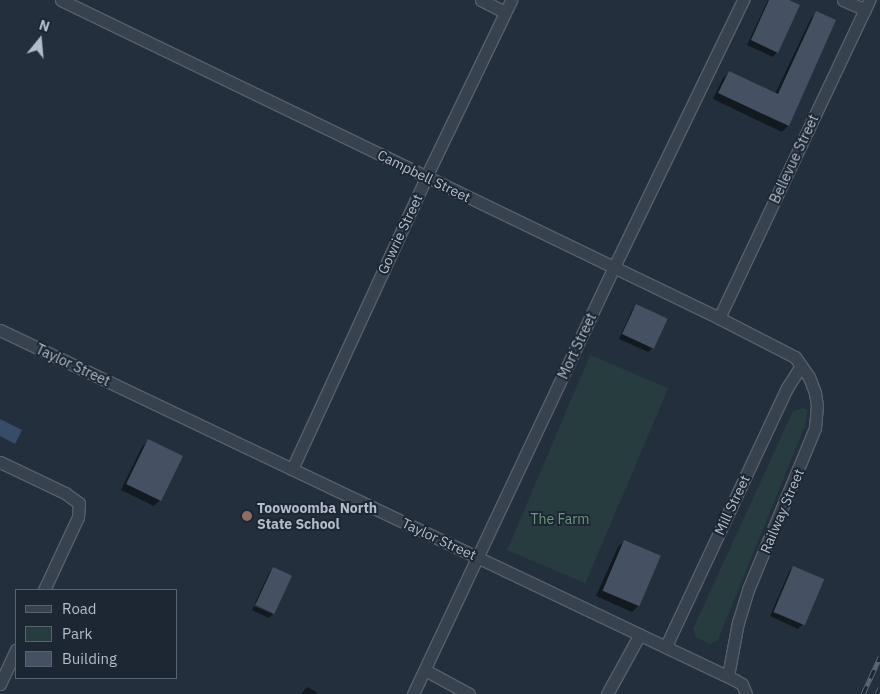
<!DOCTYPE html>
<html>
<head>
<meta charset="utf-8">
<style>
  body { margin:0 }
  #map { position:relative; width:880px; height:694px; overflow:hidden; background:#242f3e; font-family:"IBM Plex Sans",sans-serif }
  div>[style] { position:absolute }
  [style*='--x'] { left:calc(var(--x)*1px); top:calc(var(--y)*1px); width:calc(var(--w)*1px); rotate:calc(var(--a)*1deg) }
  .green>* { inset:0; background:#263c3f; transform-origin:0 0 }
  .water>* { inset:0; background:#394c67 }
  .shadow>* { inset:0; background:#0007 }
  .building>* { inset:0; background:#455162; transform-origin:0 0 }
  .roads { filter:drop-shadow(1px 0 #565f6c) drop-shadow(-1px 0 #565f6c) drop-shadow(0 1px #565f6c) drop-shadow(0 -1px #565f6c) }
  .minor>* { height:11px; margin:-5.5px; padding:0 5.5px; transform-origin:5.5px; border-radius:5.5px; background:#38414e }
  .rail>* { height:5px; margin-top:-2.5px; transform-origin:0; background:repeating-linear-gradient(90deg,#1d2633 0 9px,#5a6575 0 18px); box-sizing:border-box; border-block:1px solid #5a6575 }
  .dots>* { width:14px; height:14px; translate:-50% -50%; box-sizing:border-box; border:2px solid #1d2633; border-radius:50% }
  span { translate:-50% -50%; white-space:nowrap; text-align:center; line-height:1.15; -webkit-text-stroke:4px #1d2633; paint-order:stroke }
  .street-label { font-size:14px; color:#b4bcc9 }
  .poi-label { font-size:14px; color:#b4bcc9; font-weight:700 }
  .left { translate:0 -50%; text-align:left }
  .park-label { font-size:14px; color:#6b9a76 }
  .legend { position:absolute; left:15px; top:589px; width:162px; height:90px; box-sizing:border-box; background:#1d2633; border:1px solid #59626f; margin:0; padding:6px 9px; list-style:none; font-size:15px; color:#b4bcc9 }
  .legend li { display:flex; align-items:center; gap:10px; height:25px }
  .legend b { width:25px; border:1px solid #59626f }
  .north { position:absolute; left:15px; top:15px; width:50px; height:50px; -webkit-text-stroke:4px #1d2633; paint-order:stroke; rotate:17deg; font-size:14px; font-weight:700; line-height:20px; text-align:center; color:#b4bcc9 }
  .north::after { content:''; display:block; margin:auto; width:18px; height:22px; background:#b4bcc9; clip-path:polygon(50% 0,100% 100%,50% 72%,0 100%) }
</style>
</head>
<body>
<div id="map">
  <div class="green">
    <i style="left:590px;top:355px;width:85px;height:212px;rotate:23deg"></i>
    <i style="clip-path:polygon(803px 408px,808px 410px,805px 426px,718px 640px,710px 644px,696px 637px,693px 629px,793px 411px)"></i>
  </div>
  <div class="water">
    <i style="clip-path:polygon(0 419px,22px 430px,15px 444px,0 436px)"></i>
  </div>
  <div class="shadow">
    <i style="clip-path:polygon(768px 0,786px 0,777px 52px,773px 57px,747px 45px)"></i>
    <i style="clip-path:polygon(817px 12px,834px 20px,788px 126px,782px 132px,713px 99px,723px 78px,729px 72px,775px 94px,811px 18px)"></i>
    <i style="clip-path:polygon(636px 306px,653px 348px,648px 352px,619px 339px,632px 310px)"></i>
    <i style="clip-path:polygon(148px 441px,160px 500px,154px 506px,121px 490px,142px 447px)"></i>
    <i style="clip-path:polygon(624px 541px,660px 557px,638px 606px,632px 612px,596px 596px,618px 547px)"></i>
    <i style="clip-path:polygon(793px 567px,803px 624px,798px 629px,770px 616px,789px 572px)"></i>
    <i style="clip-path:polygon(273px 568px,274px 612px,255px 603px,269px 573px)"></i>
    <i style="clip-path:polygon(254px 606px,273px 614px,269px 618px,252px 610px)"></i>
    <i style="clip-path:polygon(307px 687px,317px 692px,316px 694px,301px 694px)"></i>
  </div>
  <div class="building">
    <i style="clip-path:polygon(769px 0,789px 0,800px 5px,778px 53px,751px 40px)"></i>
    <i style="clip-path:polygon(816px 11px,836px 20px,789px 126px,718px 93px,729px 71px,778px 94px)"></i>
    <i style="left:636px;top:304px;width:35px;height:33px;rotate:25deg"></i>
    <i style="left:148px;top:439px;width:39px;height:50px;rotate:26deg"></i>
    <i style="left:624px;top:540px;width:40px;height:55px;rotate:23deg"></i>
    <i style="left:793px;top:566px;width:34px;height:50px;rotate:23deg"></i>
    <i style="left:273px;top:567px;width:21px;height:42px;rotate:25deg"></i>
  </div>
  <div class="roads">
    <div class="minor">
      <i style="--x:61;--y:0;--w:731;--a:25.79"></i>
      <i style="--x:719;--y:318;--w:85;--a:27.2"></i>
      <i style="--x:795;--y:357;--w:24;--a:55"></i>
      <i style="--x:809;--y:377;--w:17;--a:69"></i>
      <i style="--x:815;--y:393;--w:12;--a:81"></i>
      <i style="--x:817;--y:405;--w:23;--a:95"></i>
      <i style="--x:815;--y:428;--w:175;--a:112.5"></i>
      <i style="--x:748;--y:590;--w:34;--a:107"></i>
      <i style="--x:738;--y:622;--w:55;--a:100.5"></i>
      <i style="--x:481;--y:0;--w:27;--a:27"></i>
      <i style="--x:843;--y:0;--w:24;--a:24"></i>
      <i style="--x:719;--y:318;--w:352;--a:-64.7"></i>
      <i style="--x:0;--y:330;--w:814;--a:25.46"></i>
      <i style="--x:735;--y:680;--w:8;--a:30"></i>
      <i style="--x:742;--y:684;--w:11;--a:68"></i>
      <i style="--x:0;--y:462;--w:72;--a:25.5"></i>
      <i style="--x:65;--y:493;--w:17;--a:36"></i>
      <i style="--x:79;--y:503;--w:14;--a:94"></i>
      <i style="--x:78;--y:517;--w:81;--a:115"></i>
      <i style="--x:292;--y:469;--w:321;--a:-65.3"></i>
      <i style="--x:426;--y:177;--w:196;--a:-64.3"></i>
      <i style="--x:666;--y:646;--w:285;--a:-64.9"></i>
      <i style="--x:787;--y:388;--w:26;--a:-58"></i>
      <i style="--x:425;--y:670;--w:50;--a:28.6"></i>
      <i style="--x:0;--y:684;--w:38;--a:-65"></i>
      <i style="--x:413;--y:694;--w:472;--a:-64.8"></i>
      <i style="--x:614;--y:267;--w:297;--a:-64.2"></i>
      <i style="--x:607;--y:694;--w:68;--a:-61.2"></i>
    </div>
  </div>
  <div class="rail">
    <i style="--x:863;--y:694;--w:41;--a:-65.3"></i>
    <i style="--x:877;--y:694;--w:7;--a:-63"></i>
  </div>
  <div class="dots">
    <i style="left:247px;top:516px;background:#8d6e63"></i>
  </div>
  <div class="street-label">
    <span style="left:794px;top:159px;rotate:-65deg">Bellevue Street</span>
    <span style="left:424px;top:176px;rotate:26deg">Campbell Street</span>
    <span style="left:400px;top:234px;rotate:-65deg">Gowrie Street</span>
    <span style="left:577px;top:346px;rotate:-65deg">Mort Street</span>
    <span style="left:73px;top:365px;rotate:25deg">Taylor Street</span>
    <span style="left:732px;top:505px;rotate:-65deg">Mill Street</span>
    <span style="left:782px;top:511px;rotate:-67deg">Railway Street</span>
    <span style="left:439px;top:539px;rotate:25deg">Taylor Street</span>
  </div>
  <div class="poi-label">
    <span class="left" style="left:257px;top:516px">Toowoomba North<br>State School</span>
  </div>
  <div class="park-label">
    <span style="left:560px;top:519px">The Farm</span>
  </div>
  <ul class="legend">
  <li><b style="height:6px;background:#38414e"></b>Road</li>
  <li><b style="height:14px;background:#263c3f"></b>Park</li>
  <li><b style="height:14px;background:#455162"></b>Building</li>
  </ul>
  <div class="north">N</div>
</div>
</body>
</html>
